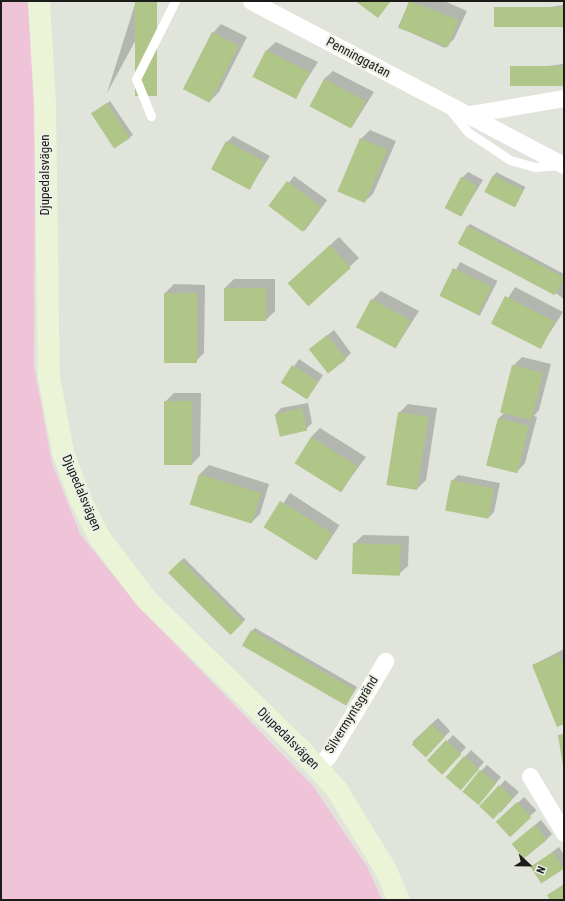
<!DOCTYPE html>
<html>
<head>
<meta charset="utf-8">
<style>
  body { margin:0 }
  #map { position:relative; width:565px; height:901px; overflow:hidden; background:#e0e4da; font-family:"Roboto Condensed",sans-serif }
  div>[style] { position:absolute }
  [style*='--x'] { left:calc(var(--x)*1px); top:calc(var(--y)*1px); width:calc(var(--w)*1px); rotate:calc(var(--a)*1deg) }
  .green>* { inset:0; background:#efc4d8 }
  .shadow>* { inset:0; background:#0003; transform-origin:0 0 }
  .building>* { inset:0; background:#b0c588; transform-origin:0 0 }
  .lane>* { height:9px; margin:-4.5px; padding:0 4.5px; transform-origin:4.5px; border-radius:4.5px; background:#fff }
  .street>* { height:17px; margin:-8.5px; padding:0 8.5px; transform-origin:8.5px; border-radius:8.5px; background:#fff }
  .secondary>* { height:22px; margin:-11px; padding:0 11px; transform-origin:11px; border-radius:11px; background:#ebf4d7 }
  span { translate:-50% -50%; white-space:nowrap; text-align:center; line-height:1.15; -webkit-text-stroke:4px #edf1e7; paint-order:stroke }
  .street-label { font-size:13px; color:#1b1c18 }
  .frame { position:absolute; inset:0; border:2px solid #1b1c18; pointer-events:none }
  .north { position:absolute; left:509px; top:845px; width:40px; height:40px; -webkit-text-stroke:3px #edf1e7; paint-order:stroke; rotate:112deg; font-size:11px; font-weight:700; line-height:16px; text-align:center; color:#1b1c18 }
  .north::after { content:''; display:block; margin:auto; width:14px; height:18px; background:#1b1c18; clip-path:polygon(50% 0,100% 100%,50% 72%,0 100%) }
</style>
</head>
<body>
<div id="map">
  <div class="green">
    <i style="clip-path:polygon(1px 1px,28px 1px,35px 104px,34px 366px,52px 463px,80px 534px,138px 606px,313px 786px,368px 868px,382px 900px,1px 900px)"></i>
  </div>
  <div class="shadow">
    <i style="clip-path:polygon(136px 1px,157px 1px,107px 93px)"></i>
    <i style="clip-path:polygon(410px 1px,444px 1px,467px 11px,454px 39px,445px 48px,398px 27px)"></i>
    <i style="clip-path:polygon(564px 5px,564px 26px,496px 16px,499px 14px)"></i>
    <i style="clip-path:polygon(221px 24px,247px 37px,219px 92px,210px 101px,213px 33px)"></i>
    <i style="clip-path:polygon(276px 42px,318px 62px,295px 98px,254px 77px,267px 50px)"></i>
    <i style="clip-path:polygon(564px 64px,564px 85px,511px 73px,514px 70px)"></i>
    <i style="clip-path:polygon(333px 71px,374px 92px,352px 127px,324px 79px)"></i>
    <i style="clip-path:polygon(110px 101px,133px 135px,115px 148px,95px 112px)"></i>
    <i style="clip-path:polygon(370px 130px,396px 141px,373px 194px,364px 202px,361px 139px)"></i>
    <i style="clip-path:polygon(233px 136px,270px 156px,250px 188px,227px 142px)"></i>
    <i style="clip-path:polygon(468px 172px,483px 180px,461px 216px,462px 178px)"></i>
    <i style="left:496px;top:172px;width:33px;height:22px;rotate:27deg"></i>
    <i style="left:294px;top:176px;width:41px;height:38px;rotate:36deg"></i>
    <i style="clip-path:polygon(470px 224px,564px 274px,564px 299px,467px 227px)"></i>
    <i style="clip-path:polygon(339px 237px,359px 258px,309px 305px,298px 275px)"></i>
    <i style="left:460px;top:262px;width:42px;height:39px;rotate:27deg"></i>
    <i style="clip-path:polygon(234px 279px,275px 279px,275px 311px,266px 320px,225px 320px,225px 288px)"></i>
    <i style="clip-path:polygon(174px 284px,205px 285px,204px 353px,195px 362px,165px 293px)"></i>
    <i style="clip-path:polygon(515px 287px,563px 312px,540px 348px,492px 324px)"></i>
    <i style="clip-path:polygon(381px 291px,419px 311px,396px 347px,372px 300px)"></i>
    <i style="clip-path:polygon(334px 330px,351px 353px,345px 359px,310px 349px)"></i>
    <i style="clip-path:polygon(522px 357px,551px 364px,539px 410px,534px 416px,537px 417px,525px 463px,517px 472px,499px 418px,505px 412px,513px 366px)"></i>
    <i style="left:299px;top:359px;width:29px;height:29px;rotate:34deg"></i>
    <i style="clip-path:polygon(174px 393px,201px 393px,200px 456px,191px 465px,165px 402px)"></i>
    <i style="clip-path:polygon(308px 403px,312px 423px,306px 429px,276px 414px,281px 408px)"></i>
    <i style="clip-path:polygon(408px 404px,437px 408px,426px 480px,417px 489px,399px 413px)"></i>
    <i style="clip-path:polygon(320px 428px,366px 457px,341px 491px,311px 437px)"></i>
    <i style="clip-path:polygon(209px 465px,269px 484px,260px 514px,251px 523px,191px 504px,200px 474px)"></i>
    <i style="clip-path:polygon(458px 475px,500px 483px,494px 512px,488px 518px,452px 481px)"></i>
    <i style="left:290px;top:493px;width:59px;height:42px;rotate:33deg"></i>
    <i style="clip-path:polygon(363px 535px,409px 536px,408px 566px,399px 574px,354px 544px)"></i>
    <i style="left:184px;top:558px;width:87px;height:21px;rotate:45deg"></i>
    <i style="clip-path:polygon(255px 628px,357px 687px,348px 702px,346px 705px,252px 631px)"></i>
    <i style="clip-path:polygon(564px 649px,564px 723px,533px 665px)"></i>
    <i style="left:438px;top:718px;width:18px;height:35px;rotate:47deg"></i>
    <i style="left:453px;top:735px;width:18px;height:35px;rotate:43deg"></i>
    <i style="clip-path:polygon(471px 750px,484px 762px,466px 783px,447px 777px)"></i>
    <i style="clip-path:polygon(487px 765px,501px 777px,484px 798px,481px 771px)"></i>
    <i style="clip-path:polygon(505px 780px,519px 792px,500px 813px,500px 786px)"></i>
    <i style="left:524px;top:797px;width:18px;height:37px;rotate:47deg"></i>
    <i style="clip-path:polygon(541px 820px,552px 834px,546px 840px,519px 838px)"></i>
    <i style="clip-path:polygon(559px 847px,564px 855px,563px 869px,532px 867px)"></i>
    <i style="clip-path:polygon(564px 884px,564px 900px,551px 900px,548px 895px)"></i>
  </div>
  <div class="building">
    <i style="left:135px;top:1px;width:22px;height:95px"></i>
    <i style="clip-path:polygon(355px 1px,391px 1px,378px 18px)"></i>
    <i style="left:409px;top:1px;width:53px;height:29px;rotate:21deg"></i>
    <i style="left:564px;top:7px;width:20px;height:70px;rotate:90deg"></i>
    <i style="left:212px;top:32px;width:30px;height:64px;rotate:27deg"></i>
    <i style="left:266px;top:50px;width:49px;height:30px;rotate:27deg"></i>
    <i style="left:564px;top:66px;width:20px;height:54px;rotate:90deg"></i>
    <i style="left:324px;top:79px;width:47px;height:31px;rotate:28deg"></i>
    <i style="left:107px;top:103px;width:42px;height:19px;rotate:57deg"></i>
    <i style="left:360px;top:138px;width:30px;height:58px;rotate:23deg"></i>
    <i style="left:226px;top:141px;width:44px;height:32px;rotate:28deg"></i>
    <i style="left:493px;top:175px;width:34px;height:19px;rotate:27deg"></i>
    <i style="left:461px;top:177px;width:19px;height:35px;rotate:28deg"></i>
    <i style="left:287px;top:181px;width:43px;height:31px;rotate:37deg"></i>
    <i style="left:467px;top:226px;width:110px;height:20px;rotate:28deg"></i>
    <i style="left:330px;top:245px;width:31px;height:57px;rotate:48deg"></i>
    <i style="left:453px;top:268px;width:43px;height:31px;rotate:26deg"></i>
    <i style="left:224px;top:288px;width:42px;height:33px"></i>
    <i style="left:164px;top:293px;width:33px;height:70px"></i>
    <i style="left:505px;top:296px;width:56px;height:31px;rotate:27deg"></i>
    <i style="left:371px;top:299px;width:45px;height:32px;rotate:28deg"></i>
    <i style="left:327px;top:335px;width:31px;height:23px;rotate:52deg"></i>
    <i style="left:292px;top:365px;width:31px;height:21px;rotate:32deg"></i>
    <i style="left:512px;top:365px;width:32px;height:49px;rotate:14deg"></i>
    <i style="left:164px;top:401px;width:28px;height:64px"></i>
    <i style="left:302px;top:408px;width:23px;height:28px;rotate:77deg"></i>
    <i style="left:398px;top:412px;width:31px;height:74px;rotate:9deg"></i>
    <i style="left:498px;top:418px;width:32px;height:49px;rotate:14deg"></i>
    <i style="left:311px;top:437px;width:55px;height:31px;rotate:32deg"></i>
    <i style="left:199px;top:474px;width:65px;height:32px;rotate:17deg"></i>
    <i style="left:451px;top:480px;width:44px;height:31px;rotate:11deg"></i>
    <i style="left:280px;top:501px;width:62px;height:31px;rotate:32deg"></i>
    <i style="left:353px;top:543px;width:48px;height:31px;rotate:2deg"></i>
    <i style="left:181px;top:560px;width:88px;height:18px;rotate:45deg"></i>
    <i style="left:251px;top:630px;width:120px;height:18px;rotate:30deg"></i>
    <i style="clip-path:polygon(559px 654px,564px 667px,564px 724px,557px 727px,532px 665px)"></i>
    <i style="left:431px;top:724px;width:19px;height:28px;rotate:43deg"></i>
    <i style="clip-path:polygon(564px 734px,564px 766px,563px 766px,558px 735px)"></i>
    <i style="left:446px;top:740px;width:21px;height:28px;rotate:43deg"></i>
    <i style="left:464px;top:756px;width:20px;height:28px;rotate:41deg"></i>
    <i style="left:480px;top:770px;width:21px;height:28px;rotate:39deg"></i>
    <i style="left:499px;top:785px;width:19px;height:29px;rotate:43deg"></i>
    <i style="left:517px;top:802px;width:21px;height:29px;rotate:47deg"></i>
    <i style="left:535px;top:825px;width:19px;height:30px;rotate:51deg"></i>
    <i style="left:553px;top:852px;width:20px;height:27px;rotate:57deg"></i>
    <i style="clip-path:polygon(564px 885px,564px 900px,550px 900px,547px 895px)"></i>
  </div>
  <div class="lane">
    <i style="--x:450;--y:110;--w:28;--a:51"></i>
    <i style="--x:468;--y:132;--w:50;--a:33.7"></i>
    <i style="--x:510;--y:160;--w:26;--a:16"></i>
    <i style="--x:535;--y:167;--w:24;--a:-5"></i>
    <i style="--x:151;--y:116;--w:40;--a:-112"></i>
    <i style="--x:136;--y:79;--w:87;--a:-63.4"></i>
  </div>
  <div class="street">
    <i style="--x:251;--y:1;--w:353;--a:27.7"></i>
    <i style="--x:465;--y:115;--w:100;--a:-9.7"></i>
    <i style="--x:317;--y:767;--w:16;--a:-45"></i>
    <i style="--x:328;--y:756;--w:111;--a:-59"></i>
    <i style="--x:530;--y:776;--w:66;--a:59.2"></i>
  </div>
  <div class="secondary">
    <i style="--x:39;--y:1;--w:105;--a:86.7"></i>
    <i style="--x:45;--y:106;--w:271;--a:89.2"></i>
    <i style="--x:49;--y:377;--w:76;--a:79.4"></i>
    <i style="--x:63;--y:452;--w:49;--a:69.7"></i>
    <i style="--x:80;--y:498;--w:43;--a:64"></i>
    <i style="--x:99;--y:537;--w:79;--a:52.7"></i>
    <i style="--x:147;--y:600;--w:218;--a:44.3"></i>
    <i style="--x:303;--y:752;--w:51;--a:48.2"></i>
    <i style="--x:337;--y:790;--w:94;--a:58.5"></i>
    <i style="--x:386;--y:870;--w:33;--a:67"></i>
  </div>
  <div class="street-label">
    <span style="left:358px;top:58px;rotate:28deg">Penninggatan</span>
    <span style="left:45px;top:175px;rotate:-90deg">Djupedalsvägen</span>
    <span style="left:81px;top:493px;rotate:67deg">Djupedalsvägen</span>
    <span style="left:352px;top:715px;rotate:-58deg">Silvermyntsgränd</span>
    <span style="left:288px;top:739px;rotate:45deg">Djupedalsvägen</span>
  </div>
  <div class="frame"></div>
  <div class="north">N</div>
</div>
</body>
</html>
